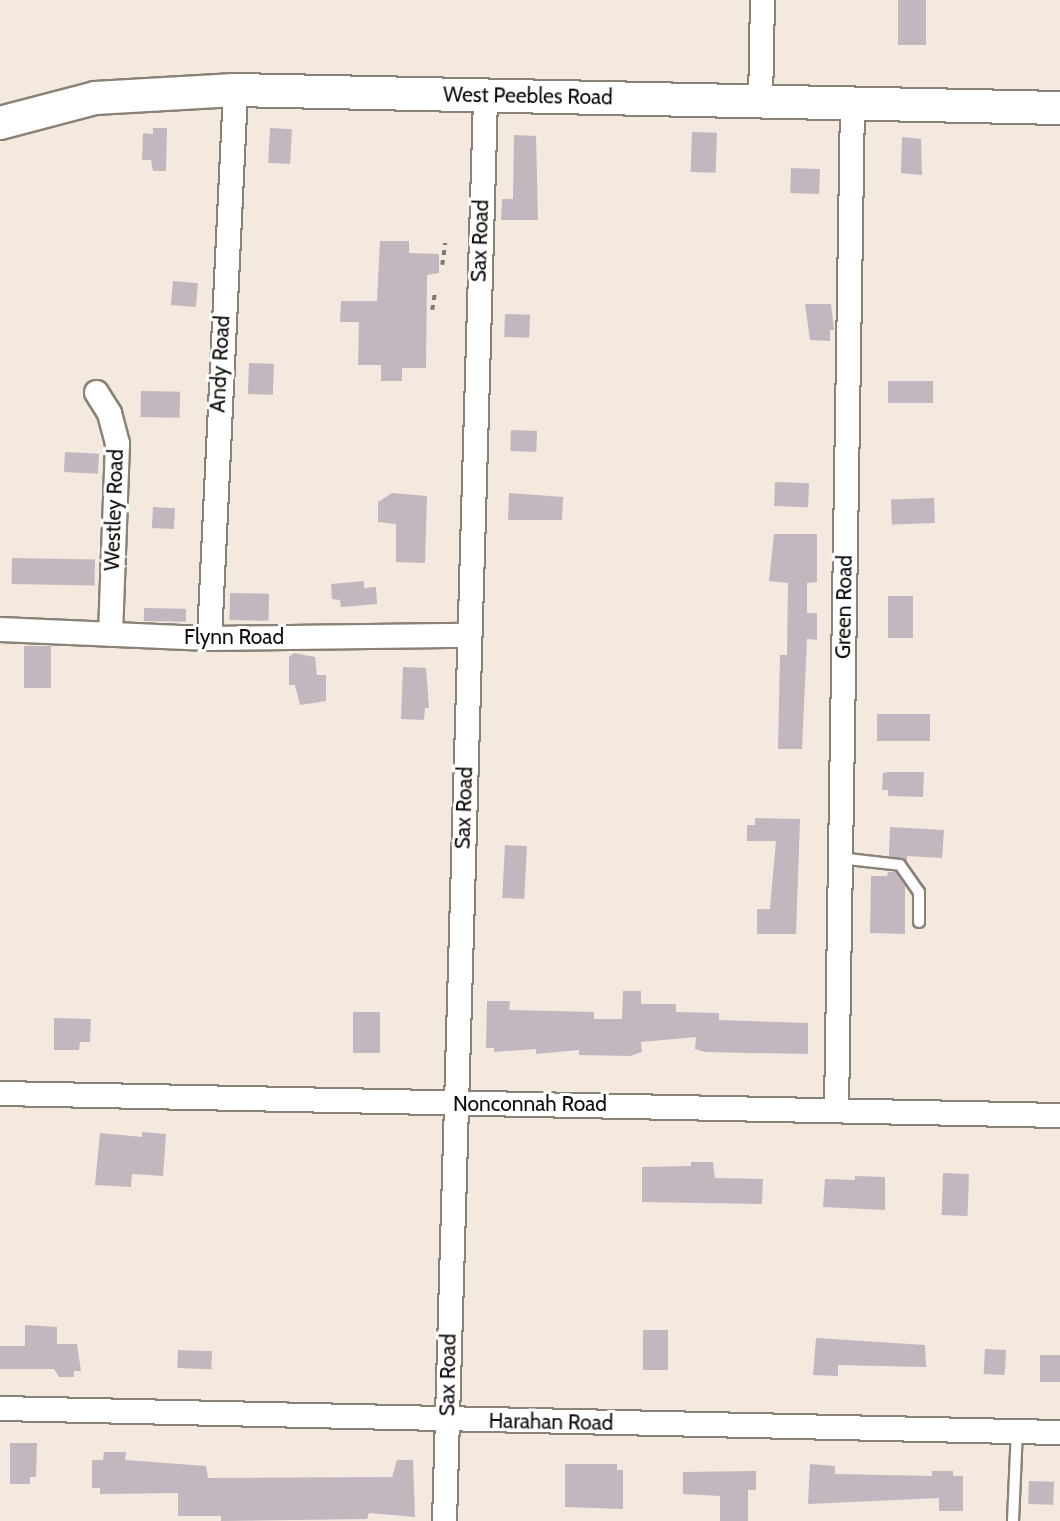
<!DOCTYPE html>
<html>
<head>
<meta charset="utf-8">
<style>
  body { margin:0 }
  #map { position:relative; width:1060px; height:1521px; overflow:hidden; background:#f3e9de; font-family:Cabin,sans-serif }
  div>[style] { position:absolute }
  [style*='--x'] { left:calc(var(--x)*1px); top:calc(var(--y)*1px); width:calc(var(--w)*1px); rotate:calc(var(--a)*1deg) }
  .building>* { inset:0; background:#c2b6bf; transform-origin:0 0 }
  .path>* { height:3.5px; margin-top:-1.75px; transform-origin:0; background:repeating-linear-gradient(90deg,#7e7871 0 5px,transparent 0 10px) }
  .roads { filter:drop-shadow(2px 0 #8a8277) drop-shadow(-2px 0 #8a8277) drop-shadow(0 2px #8a8277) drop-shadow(0 -2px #8a8277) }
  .lane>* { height:10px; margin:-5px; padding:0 5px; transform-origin:5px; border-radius:5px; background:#fff }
  .street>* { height:23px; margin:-11.5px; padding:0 11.5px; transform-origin:11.5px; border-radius:11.5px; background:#fff }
  .secondary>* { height:32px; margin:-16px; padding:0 16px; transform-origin:16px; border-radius:16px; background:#fff }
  span { translate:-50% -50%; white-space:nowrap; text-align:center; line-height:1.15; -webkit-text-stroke:6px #fff; paint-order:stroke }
  .street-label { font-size:21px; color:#0f0c09 }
</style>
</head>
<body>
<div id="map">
  <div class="building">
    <i style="left:898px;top:0;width:28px;height:45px"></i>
    <i style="clip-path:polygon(153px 128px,167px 128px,166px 171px,153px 171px,151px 160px,142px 160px,143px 133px,153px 134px)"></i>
    <i style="left:270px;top:128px;width:22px;height:35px;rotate:3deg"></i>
    <i style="left:692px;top:132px;width:25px;height:40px;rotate:2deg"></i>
    <i style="clip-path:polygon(514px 135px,536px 136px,538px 220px,501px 220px,502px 199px,513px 199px)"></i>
    <i style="clip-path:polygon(902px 137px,921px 139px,922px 175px,901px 173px)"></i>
    <i style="left:791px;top:168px;width:29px;height:25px;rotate:2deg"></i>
    <i style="clip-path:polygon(380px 241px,409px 241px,409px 253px,439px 254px,439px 273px,427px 275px,426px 368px,402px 368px,402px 381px,381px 381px,381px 365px,358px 365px,359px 322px,340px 322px,341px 301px,377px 301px)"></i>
    <i style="left:173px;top:281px;width:25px;height:24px;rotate:5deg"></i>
    <i style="clip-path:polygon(805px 304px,831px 304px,834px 330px,830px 330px,830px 341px,810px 340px)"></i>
    <i style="left:505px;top:314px;width:25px;height:23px;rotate:2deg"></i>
    <i style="left:249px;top:363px;width:25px;height:31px;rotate:2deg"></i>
    <i style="left:888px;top:381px;width:45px;height:22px"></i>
    <i style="left:141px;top:391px;width:39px;height:26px;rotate:1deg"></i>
    <i style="left:511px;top:430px;width:26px;height:21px;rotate:2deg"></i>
    <i style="left:65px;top:452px;width:34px;height:20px;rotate:3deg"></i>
    <i style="left:775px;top:482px;width:34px;height:24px;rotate:2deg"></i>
    <i style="clip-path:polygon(392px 493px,427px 496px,425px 563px,396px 562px,396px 524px,378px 522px,378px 502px)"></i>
    <i style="clip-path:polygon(509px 493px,563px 497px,562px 520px,508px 520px)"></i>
    <i style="left:934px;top:498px;width:25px;height:43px;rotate:88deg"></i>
    <i style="left:153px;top:507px;width:22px;height:21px;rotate:3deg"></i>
    <i style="clip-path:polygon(774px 534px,817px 534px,817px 582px,807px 583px,807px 613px,817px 613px,817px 640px,807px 639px,802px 749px,778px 749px,780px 655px,787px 655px,788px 583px,769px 581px)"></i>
    <i style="left:12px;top:558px;width:83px;height:26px;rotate:1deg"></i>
    <i style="clip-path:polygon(364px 581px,364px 588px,376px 587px,377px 604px,341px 607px,340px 600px,332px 599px,331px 584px)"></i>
    <i style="left:230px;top:593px;width:39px;height:27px;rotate:1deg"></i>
    <i style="left:888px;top:596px;width:25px;height:42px"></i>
    <i style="left:144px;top:608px;width:42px;height:13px;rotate:1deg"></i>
    <i style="left:24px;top:646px;width:27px;height:42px"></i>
    <i style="clip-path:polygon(294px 653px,315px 657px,317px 675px,326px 675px,326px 701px,300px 705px,295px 685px,289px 685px,289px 657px)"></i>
    <i style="clip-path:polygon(403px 667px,426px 668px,429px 708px,425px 708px,424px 720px,401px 719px)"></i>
    <i style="left:877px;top:714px;width:53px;height:27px"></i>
    <i style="clip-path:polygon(888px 772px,924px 772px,923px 797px,888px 796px,888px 790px,882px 790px,883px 773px)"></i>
    <i style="clip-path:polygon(755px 818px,800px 819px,796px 934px,757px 934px,757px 909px,770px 909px,776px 841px,747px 841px,747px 825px,755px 825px)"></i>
    <i style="clip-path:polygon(890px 827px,944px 830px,942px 858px,907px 856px,907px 862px,889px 856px)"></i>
    <i style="left:505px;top:845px;width:22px;height:53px;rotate:3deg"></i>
    <i style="clip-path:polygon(888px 872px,896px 872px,905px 886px,905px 934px,870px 933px,871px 876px,887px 876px)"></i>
    <i style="clip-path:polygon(623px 991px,641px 991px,641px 1004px,676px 1004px,676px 1012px,719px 1013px,719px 1020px,808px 1023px,808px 1054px,705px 1052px,695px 1049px,696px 1037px,641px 1042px,642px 1052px,630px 1056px,579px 1055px,579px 1050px,536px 1054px,536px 1049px,494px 1052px,494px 1048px,486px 1048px,487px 1001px,510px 1001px,509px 1010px,594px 1012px,594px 1019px,622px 1019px)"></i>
    <i style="left:380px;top:1012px;width:41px;height:27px;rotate:90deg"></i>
    <i style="clip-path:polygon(54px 1018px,91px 1019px,90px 1042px,80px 1042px,79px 1050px,54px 1050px)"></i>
    <i style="clip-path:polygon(142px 1132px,166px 1134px,163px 1176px,132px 1174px,131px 1187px,95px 1185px,100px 1133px,142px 1137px)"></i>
    <i style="clip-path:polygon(691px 1162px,713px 1162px,715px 1178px,763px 1179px,762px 1204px,642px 1202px,642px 1167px,691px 1166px)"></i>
    <i style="left:943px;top:1173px;width:26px;height:42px;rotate:2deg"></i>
    <i style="clip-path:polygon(855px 1176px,885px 1177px,885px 1210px,823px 1207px,825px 1179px,855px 1180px)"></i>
    <i style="clip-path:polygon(25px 1325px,57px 1327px,57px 1344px,77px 1344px,81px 1371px,74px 1371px,74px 1377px,59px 1377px,54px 1369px,0 1369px,0 1346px,25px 1346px)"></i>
    <i style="left:643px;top:1330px;width:25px;height:40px"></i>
    <i style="clip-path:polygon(816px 1338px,925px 1345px,926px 1367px,838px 1365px,838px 1376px,813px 1375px)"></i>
    <i style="left:985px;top:1349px;width:21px;height:25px;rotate:3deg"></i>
    <i style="left:178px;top:1350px;width:34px;height:18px;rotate:2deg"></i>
    <i style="left:1040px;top:1355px;width:20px;height:27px"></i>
    <i style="clip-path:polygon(10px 1443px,37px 1443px,36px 1477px,30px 1477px,30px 1484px,10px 1484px)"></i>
    <i style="clip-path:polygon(104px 1452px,126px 1452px,125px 1460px,206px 1466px,208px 1478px,392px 1477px,397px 1460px,413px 1460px,415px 1517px,369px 1513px,367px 1519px,221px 1521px,221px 1516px,178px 1516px,178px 1493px,100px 1494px,100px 1488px,92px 1488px,92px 1460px,103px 1460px)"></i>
    <i style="clip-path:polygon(565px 1464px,617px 1464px,617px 1470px,623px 1470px,623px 1509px,565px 1507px)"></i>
    <i style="clip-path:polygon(810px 1464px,835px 1466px,835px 1474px,932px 1476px,932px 1471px,953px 1471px,953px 1476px,963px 1476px,963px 1511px,939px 1511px,939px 1498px,808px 1504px)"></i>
    <i style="clip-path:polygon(756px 1471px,756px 1490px,748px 1490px,748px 1521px,720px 1521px,720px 1496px,683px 1494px,683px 1472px)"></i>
    <i style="left:1029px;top:1481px;width:25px;height:23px;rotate:2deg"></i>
  </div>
  <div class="path">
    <i style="--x:442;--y:265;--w:22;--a:-82"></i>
    <i style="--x:432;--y:310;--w:19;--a:-81"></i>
  </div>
  <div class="roads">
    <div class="lane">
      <i style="--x:839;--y:858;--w:61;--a:6.5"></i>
      <i style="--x:900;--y:865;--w:33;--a:55"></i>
      <i style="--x:919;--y:892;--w:30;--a:90"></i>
      <i style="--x:1013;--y:1521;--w:90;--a:-87.5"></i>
    </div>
    <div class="street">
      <i style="--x:760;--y:102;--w:102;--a:-88.9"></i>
      <i style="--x:96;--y:392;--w:25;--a:58"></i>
      <i style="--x:109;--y:413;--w:31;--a:75"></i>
      <i style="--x:117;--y:443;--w:191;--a:92.1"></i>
      <i style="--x:0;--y:629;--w:209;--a:2.5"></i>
      <i style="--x:209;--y:638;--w:259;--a:-0.7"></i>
      <i style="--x:209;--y:638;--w:549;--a:-87.28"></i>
      <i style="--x:0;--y:1093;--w:1060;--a:1.19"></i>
      <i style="--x:836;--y:1109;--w:1003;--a:-89.09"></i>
      <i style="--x:0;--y:1408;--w:1060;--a:1.3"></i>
      <i style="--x:444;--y:1521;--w:1427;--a:-88.35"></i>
    </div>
    <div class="secondary">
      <i style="--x:0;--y:123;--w:98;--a:-14.7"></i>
      <i style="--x:95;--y:98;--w:140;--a:-3.3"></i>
      <i style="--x:235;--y:90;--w:825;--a:1.25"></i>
    </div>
  </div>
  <div class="street-label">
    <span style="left:528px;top:96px;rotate:1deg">West Peebles Road</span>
    <span style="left:480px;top:241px;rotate:-88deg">Sax Road</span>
    <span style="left:220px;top:364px;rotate:-87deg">Andy Road</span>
    <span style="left:114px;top:510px;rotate:-88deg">Westley Road</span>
    <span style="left:844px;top:607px;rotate:-89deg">Green Road</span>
    <span style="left:234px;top:637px">Flynn Road</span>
    <span style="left:464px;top:808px;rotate:-88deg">Sax Road</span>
    <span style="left:530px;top:1104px">Nonconnah Road</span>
    <span style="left:448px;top:1375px;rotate:-89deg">Sax Road</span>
    <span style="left:551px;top:1422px;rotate:1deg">Harahan Road</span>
  </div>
</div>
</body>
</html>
